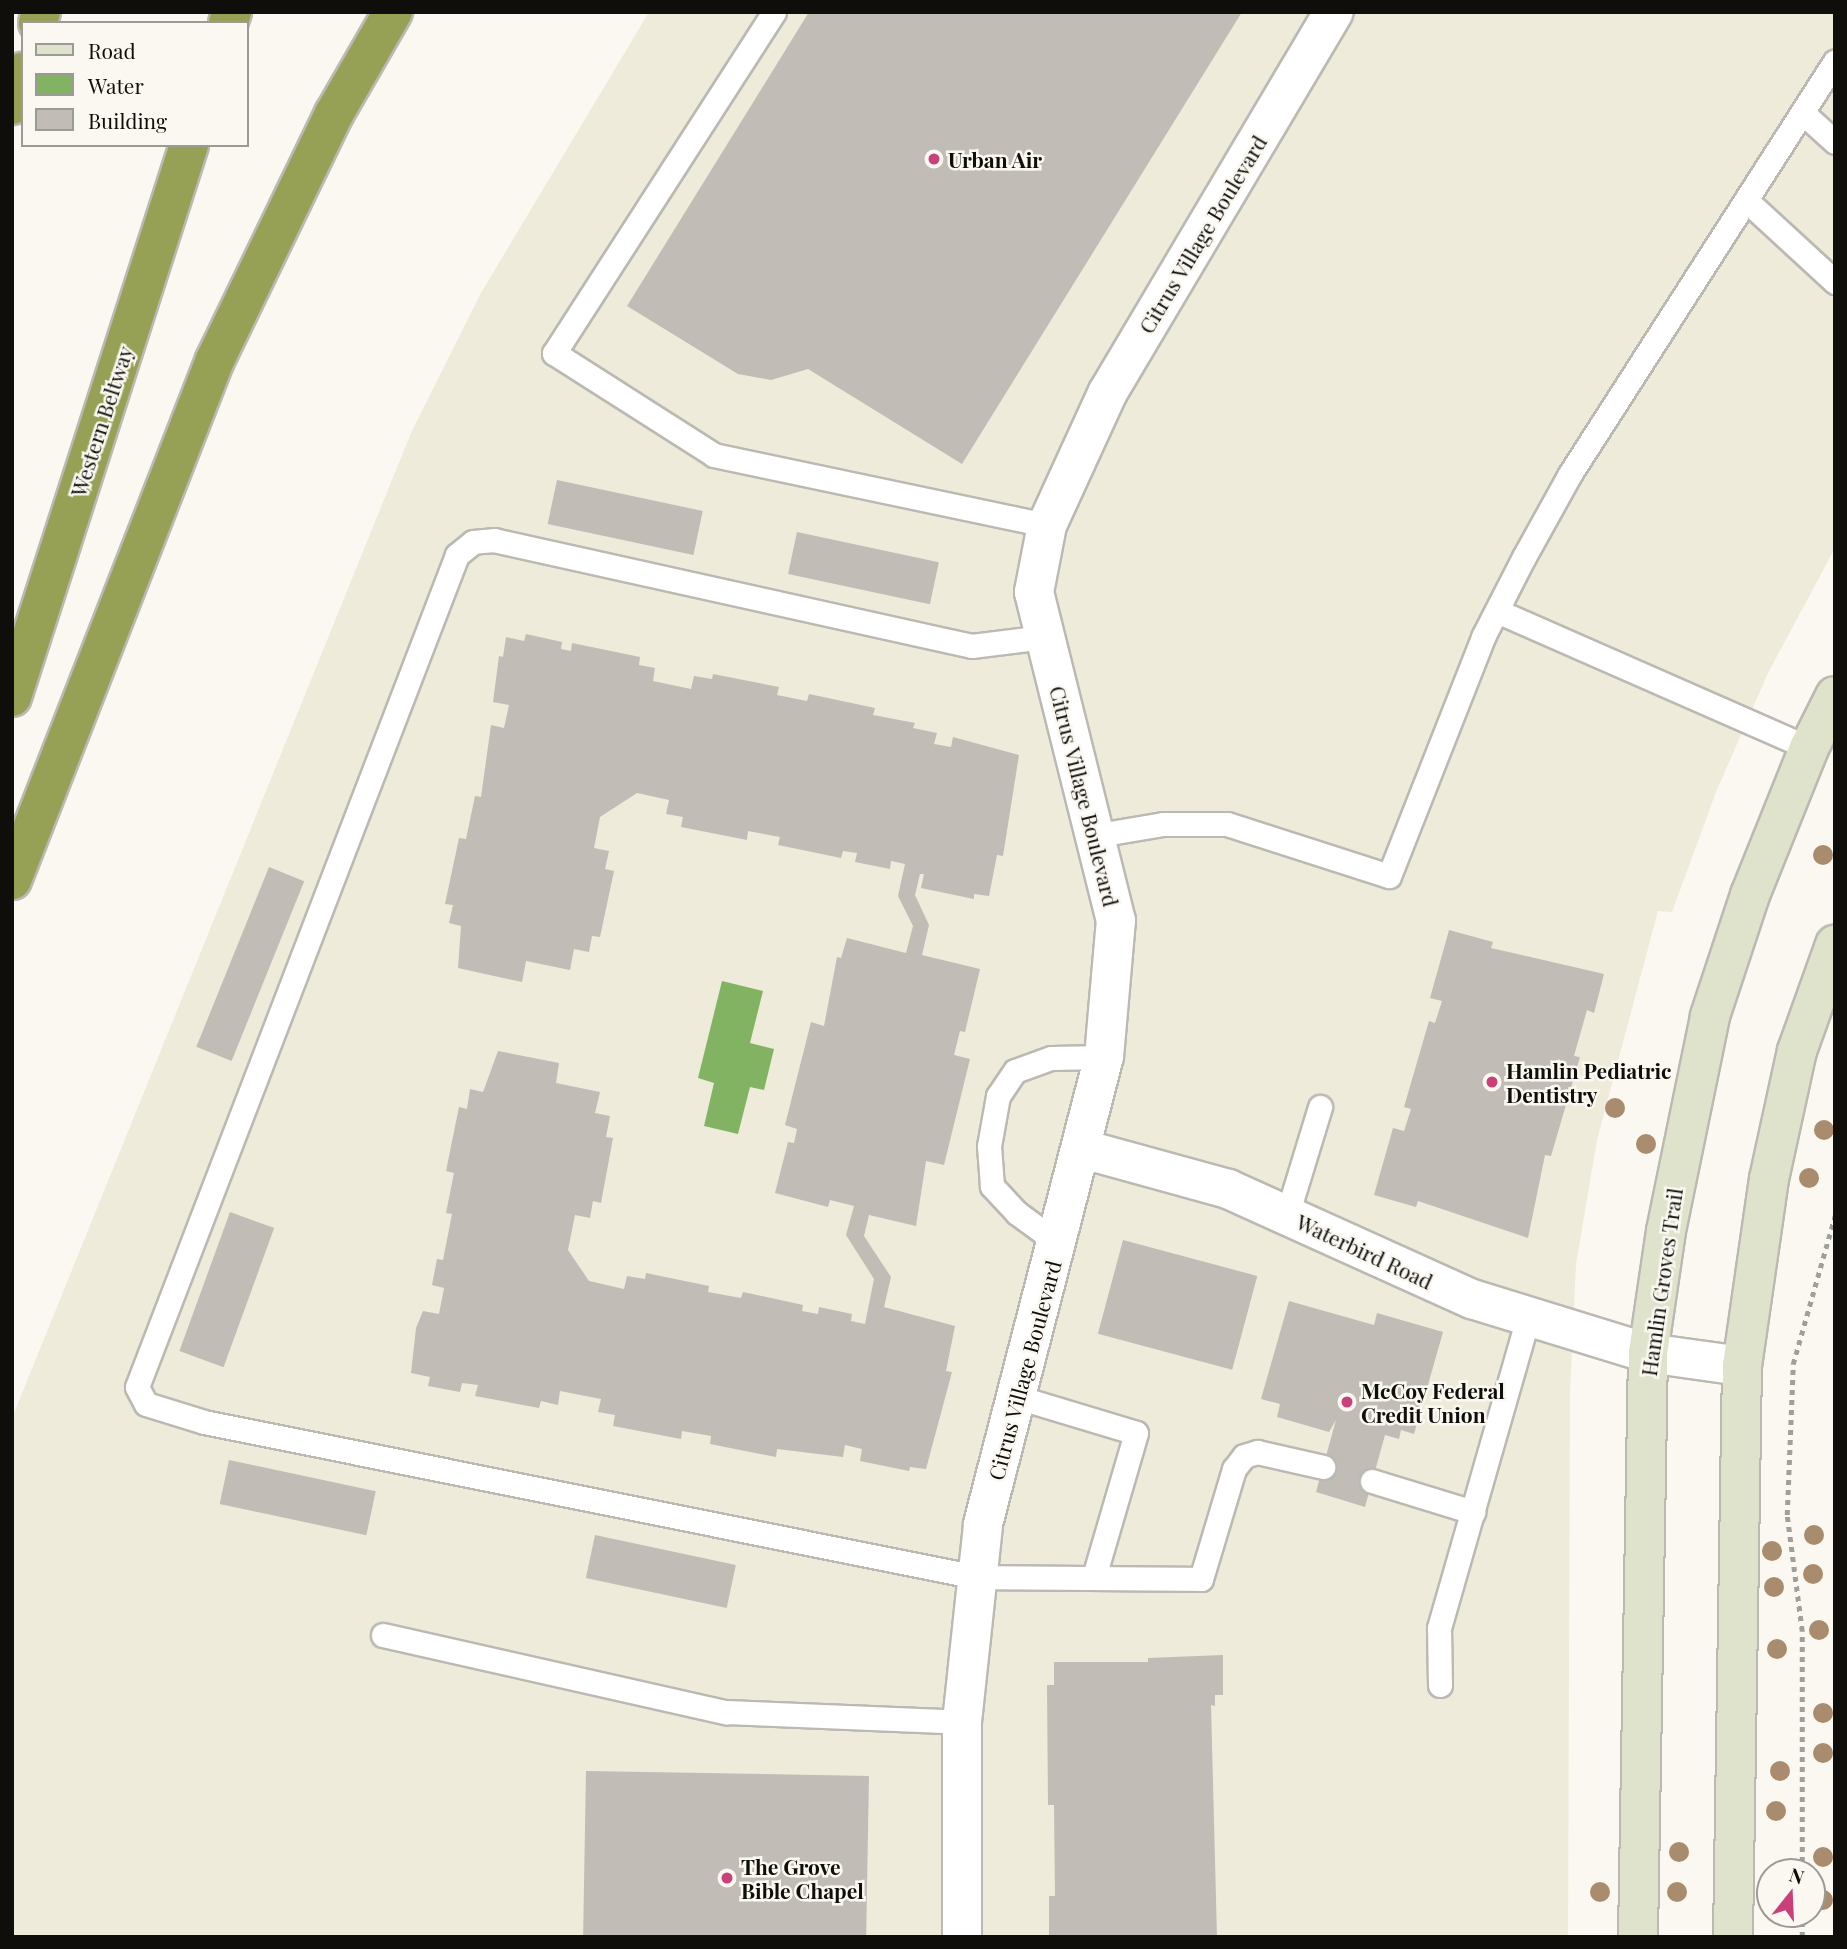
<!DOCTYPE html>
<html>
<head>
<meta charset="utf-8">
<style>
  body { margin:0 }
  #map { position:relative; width:1847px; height:1949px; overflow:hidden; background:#faf8f0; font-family:"Playfair Display",serif }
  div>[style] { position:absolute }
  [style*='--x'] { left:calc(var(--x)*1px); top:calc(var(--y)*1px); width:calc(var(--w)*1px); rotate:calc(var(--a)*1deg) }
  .built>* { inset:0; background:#eeebdb }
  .water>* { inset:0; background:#82b362 }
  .building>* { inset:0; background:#c1bcb6; transform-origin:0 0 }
  .path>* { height:4.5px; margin-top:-2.25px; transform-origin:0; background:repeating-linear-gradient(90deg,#a09f99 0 5px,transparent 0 10px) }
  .roads { filter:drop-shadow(2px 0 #bbb9b2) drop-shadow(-2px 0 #bbb9b2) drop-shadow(0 2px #bbb9b2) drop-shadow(0 -2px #bbb9b2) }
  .lane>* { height:23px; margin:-11.5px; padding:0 11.5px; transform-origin:11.5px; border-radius:11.5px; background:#fff }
  .street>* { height:38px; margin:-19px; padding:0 19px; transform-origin:19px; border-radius:19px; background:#fff }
  .secondary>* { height:38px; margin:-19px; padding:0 19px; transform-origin:19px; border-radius:19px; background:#e0e3cc }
  .highway>* { height:38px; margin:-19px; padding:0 19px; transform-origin:19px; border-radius:19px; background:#97a156 }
  .trees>* { width:20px; height:20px; margin:-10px; border-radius:50%; background:#a98c6d }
  .dots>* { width:19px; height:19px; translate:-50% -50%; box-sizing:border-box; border:4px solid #faf8f0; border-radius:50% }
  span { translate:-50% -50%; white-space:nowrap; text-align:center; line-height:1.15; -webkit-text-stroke:5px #faf8f0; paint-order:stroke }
  .poi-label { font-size:21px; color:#0f0e0b; font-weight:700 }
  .left { translate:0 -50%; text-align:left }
  .street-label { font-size:21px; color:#0f0e0b }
  .frame { position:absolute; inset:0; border:14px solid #0f0e0b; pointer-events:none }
  .legend { position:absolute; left:21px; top:21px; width:228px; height:126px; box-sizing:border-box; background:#faf8f0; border:2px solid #9c9a94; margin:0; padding:9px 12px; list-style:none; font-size:21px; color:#0f0e0b }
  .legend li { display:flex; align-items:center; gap:14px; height:35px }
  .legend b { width:35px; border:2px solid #9c9a94 }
  .north { position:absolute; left:1756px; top:1858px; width:70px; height:70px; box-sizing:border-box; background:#faf8f0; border:2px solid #9c9a94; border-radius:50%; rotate:18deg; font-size:19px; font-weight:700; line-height:28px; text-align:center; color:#0f0e0b }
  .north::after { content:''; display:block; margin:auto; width:24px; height:32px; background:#ca4078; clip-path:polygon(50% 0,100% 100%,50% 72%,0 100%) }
</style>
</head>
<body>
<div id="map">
  <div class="built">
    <i style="clip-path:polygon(649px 12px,1835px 12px,1835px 548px,1768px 673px,1716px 792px,1672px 912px,1658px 911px,1597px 1140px,1576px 1264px,1570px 1392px,1568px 1937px,12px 1937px,12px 1418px,411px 433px,481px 293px)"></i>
  </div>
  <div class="water">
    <i style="clip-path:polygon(722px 981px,763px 991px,750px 1043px,774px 1049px,764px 1090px,750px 1087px,738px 1134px,704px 1126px,714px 1083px,698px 1078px)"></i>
  </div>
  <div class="building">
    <i style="clip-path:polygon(809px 12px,1242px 12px,962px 464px,808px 369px,771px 380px,738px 374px,627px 306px)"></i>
    <i style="left:557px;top:480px;width:149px;height:45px;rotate:12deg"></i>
    <i style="left:797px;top:532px;width:145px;height:43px;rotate:12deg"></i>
    <i style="clip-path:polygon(526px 634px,562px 642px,561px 649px,571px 651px,572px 643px,640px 657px,639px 665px,655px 668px,653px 681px,691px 689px,694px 676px,712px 679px,713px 674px,779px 687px,777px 695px,807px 701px,809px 694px,875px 708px,873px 715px,915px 723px,913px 728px,937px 733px,934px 744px,951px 747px,953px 737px,1019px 755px,1003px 856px,997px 855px,989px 896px,974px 894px,974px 899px,921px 888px,924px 874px,920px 874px,915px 895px,929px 925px,922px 955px,980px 969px,965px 1032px,960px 1031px,954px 1055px,970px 1059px,944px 1165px,926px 1161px,916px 1226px,869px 1215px,864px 1236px,891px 1277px,884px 1307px,955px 1326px,946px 1371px,952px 1372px,926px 1469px,910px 1467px,909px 1471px,860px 1461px,862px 1449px,845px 1445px,843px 1457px,777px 1449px,776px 1457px,710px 1444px,711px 1436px,682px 1431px,681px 1439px,613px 1426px,615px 1415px,598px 1412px,601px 1399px,560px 1391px,558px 1405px,541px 1401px,539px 1408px,475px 1396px,478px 1385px,462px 1383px,460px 1392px,428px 1386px,430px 1377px,411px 1373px,416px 1328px,423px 1311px,439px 1314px,444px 1288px,432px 1285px,437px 1259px,443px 1260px,452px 1214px,446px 1213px,454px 1173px,446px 1171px,459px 1107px,467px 1109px,470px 1089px,483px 1092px,498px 1051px,559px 1063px,556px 1083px,600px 1092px,595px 1113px,610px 1116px,606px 1137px,613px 1138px,601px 1203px,593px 1201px,590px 1218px,575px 1215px,568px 1250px,589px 1281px,624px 1289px,627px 1276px,645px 1279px,646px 1273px,709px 1286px,708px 1292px,741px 1298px,743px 1292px,803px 1305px,802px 1311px,818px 1314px,819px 1307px,852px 1314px,851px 1321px,865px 1324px,874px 1279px,846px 1235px,854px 1206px,830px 1200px,828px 1207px,775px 1193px,788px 1142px,794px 1143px,797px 1129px,785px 1125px,811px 1022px,824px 1026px,837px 957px,841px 958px,847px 938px,906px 953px,913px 926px,898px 896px,905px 864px,891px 861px,890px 869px,855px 862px,857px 853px,843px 851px,841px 858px,778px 845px,780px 837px,748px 831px,747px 840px,681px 827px,683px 817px,666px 814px,669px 800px,637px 793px,600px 817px,594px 848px,609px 851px,605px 869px,614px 871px,600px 937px,592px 936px,589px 952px,574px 949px,570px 970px,526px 961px,522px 982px,458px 968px,461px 926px,449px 923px,453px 905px,445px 904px,459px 838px,466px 839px,475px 796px,481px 797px,491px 725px,504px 728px,509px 705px,493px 702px,499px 656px,503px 657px,506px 637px,524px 641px)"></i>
    <i style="left:269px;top:867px;width:38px;height:194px;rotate:22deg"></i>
    <i style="clip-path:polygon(1449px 930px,1493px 942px,1491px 948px,1604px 974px,1594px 1013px,1587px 1010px,1574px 1056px,1580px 1057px,1551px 1156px,1545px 1155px,1528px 1238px,1418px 1201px,1416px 1207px,1374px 1195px,1393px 1128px,1404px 1131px,1411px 1109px,1404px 1107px,1429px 1021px,1435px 1023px,1442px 1001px,1430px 998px)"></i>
    <i style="left:230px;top:1212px;width:47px;height:148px;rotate:20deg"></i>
    <i style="left:1123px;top:1240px;width:139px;height:97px;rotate:15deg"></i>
    <i style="clip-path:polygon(1289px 1301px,1374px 1325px,1377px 1313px,1443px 1332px,1414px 1434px,1401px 1430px,1399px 1439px,1385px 1435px,1365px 1507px,1316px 1492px,1336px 1420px,1329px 1432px,1277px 1417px,1280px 1404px,1261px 1399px)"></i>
    <i style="left:229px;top:1460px;width:150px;height:45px;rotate:12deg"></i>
    <i style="left:595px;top:1535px;width:144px;height:44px;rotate:12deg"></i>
    <i style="clip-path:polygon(1223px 1655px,1223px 1695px,1215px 1695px,1215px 1706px,1211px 1705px,1217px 1937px,1049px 1937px,1049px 1896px,1055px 1896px,1054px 1805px,1048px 1805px,1047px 1685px,1054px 1685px,1054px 1662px,1148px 1662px,1148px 1658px)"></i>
    <i style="left:586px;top:1771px;width:283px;height:166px;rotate:1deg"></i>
  </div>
  <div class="path">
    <i style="--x:1802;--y:1872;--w:241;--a:-90"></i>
    <i style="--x:1802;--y:1631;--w:117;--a:-97.4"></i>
    <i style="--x:1787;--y:1515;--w:151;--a:-87.7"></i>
    <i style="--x:1793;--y:1364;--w:154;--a:-74.2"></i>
    <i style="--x:1802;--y:1937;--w:23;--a:-90"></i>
  </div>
  <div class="roads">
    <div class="lane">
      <i style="--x:774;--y:12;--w:406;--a:122.8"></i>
      <i style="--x:554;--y:353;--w:190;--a:32.5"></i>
      <i style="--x:714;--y:455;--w:340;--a:11.9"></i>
      <i style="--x:1804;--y:114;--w:42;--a:42.1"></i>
      <i style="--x:1747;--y:201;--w:120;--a:42.6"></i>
      <i style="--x:1497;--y:611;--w:341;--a:23.7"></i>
      <i style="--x:1044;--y:637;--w:73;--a:172.9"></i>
      <i style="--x:972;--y:646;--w:489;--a:-167.5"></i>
      <i style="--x:495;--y:540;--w:22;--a:175"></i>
      <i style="--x:473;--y:542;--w:21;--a:141"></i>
      <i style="--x:457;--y:555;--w:891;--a:111.04"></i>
      <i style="--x:137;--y:1387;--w:19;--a:62"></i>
      <i style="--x:146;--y:1404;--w:61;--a:17.2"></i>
      <i style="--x:204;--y:1422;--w:788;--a:11.34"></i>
      <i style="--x:977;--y:1577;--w:224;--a:0.5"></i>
      <i style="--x:1201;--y:1579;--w:115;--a:-73.3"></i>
      <i style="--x:1234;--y:1469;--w:16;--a:-52"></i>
      <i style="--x:1244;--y:1456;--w:14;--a:-17"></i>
      <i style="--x:1257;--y:1452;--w:68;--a:12.8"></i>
      <i style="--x:1098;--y:835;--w:66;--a:-9.6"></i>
      <i style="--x:1163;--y:824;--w:64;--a:0"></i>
      <i style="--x:1227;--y:824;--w:170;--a:17.8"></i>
      <i style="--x:1389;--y:876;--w:257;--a:-68.5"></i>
      <i style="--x:1483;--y:637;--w:90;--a:-62.9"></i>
      <i style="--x:1524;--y:557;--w:95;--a:-61"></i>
      <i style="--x:1570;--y:474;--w:490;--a:-57.3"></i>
      <i style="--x:1287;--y:1215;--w:113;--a:-73"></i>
      <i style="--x:1058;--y:1243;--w:51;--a:-143.8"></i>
      <i style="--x:1017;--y:1213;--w:37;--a:-133"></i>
      <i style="--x:992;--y:1186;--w:40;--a:-94.3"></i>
      <i style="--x:989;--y:1146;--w:51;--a:-79.8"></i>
      <i style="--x:998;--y:1096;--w:30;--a:-56"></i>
      <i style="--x:1015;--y:1071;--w:38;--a:-20"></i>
      <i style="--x:1051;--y:1058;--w:53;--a:-1.1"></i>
      <i style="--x:1017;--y:1397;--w:124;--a:16.8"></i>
      <i style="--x:1136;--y:1433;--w:150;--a:106.3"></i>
      <i style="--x:1372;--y:1481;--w:106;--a:17.1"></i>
      <i style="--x:383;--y:1635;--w:352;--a:12.7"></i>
      <i style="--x:726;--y:1712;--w:236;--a:2.4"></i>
      <i style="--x:1440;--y:1685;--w:57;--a:-91"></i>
      <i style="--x:1439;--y:1628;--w:323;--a:-74"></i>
    </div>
    <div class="street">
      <i style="--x:1083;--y:1149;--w:150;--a:15.4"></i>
      <i style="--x:1228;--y:1189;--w:268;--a:24.3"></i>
      <i style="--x:1472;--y:1299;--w:184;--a:17.1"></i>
      <i style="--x:1648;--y:1353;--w:95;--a:7.9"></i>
      <i style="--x:962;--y:1937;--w:215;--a:-90"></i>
      <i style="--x:962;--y:1722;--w:199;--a:-83.9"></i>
      <i style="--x:983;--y:1524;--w:482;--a:-75.5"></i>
      <i style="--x:1104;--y:1057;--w:137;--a:-85"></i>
      <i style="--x:1116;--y:921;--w:339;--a:-104"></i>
      <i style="--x:1034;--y:592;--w:68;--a:-79"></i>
      <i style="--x:1047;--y:525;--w:146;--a:-65.4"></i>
      <i style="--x:1108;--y:392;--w:442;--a:-59.3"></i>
    </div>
    <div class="secondary">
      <i style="--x:1638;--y:1937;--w:584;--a:-89.02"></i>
      <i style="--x:1648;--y:1353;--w:123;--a:-81.6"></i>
      <i style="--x:1666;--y:1231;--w:219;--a:-78.4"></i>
      <i style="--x:1710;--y:1016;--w:127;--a:-71.7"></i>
      <i style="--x:1750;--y:895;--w:158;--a:-68.1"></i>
      <i style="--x:1809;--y:748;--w:58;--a:-63.4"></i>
      <i style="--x:1733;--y:1937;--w:571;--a:-89.1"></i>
      <i style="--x:1742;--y:1366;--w:189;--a:-81.8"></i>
      <i style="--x:1769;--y:1179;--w:131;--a:-77.7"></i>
      <i style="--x:1797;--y:1051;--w:113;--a:-70.3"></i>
    </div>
    <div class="highway">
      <i style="--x:38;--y:23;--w:11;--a:-75"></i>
      <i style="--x:228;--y:23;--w:12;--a:-70"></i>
      <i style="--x:12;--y:105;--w:35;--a:-72"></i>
      <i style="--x:12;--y:697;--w:580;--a:-72.22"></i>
      <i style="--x:12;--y:880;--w:558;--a:-68.68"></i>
      <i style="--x:215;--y:360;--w:273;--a:-64.2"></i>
      <i style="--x:334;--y:114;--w:118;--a:-60"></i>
    </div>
  </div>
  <div class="trees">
    <i style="left:1823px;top:855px"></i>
    <i style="left:1615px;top:1108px"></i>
    <i style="left:1824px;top:1130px"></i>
    <i style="left:1646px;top:1144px"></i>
    <i style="left:1809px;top:1178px"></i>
    <i style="left:1814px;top:1535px"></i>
    <i style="left:1772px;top:1551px"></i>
    <i style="left:1813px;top:1574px"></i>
    <i style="left:1774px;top:1587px"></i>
    <i style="left:1819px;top:1630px"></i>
    <i style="left:1777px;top:1649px"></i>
    <i style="left:1823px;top:1713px"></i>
    <i style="left:1823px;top:1753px"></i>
    <i style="left:1780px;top:1771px"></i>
    <i style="left:1776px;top:1811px"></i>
    <i style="left:1679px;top:1852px"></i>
    <i style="left:1823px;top:1857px"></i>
    <i style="left:1600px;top:1892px"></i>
    <i style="left:1677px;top:1892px"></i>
    <i style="left:1823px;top:1900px"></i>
  </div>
  <div class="dots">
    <i style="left:934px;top:159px;background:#ca4078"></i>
    <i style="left:1492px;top:1082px;background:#ca4078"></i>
    <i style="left:1347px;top:1402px;background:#ca4078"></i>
    <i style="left:727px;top:1878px;background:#ca4078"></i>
  </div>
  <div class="poi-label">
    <span class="left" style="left:948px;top:159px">Urban Air</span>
    <span class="left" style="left:1506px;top:1082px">Hamlin Pediatric<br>Dentistry</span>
    <span class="left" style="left:1361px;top:1402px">McCoy Federal<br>Credit Union</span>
    <span class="left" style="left:741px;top:1878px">The Grove<br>Bible Chapel</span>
  </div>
  <div class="street-label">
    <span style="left:1202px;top:234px;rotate:-59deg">Citrus Village Boulevard</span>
    <span style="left:101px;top:421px;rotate:-72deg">Western Beltway</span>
    <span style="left:1085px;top:796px;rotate:76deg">Citrus Village Boulevard</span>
    <span style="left:1365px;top:1251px;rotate:25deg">Waterbird Road</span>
    <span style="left:1661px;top:1282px;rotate:-82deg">Hamlin Groves Trail</span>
    <span style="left:1024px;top:1370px;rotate:-75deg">Citrus Village Boulevard</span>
  </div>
  <div class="frame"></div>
  <ul class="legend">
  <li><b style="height:9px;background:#e0e3cc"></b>Road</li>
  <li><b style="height:19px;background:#82b362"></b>Water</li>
  <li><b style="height:19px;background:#c1bcb6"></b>Building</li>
  </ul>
  <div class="north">N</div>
</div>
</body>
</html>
